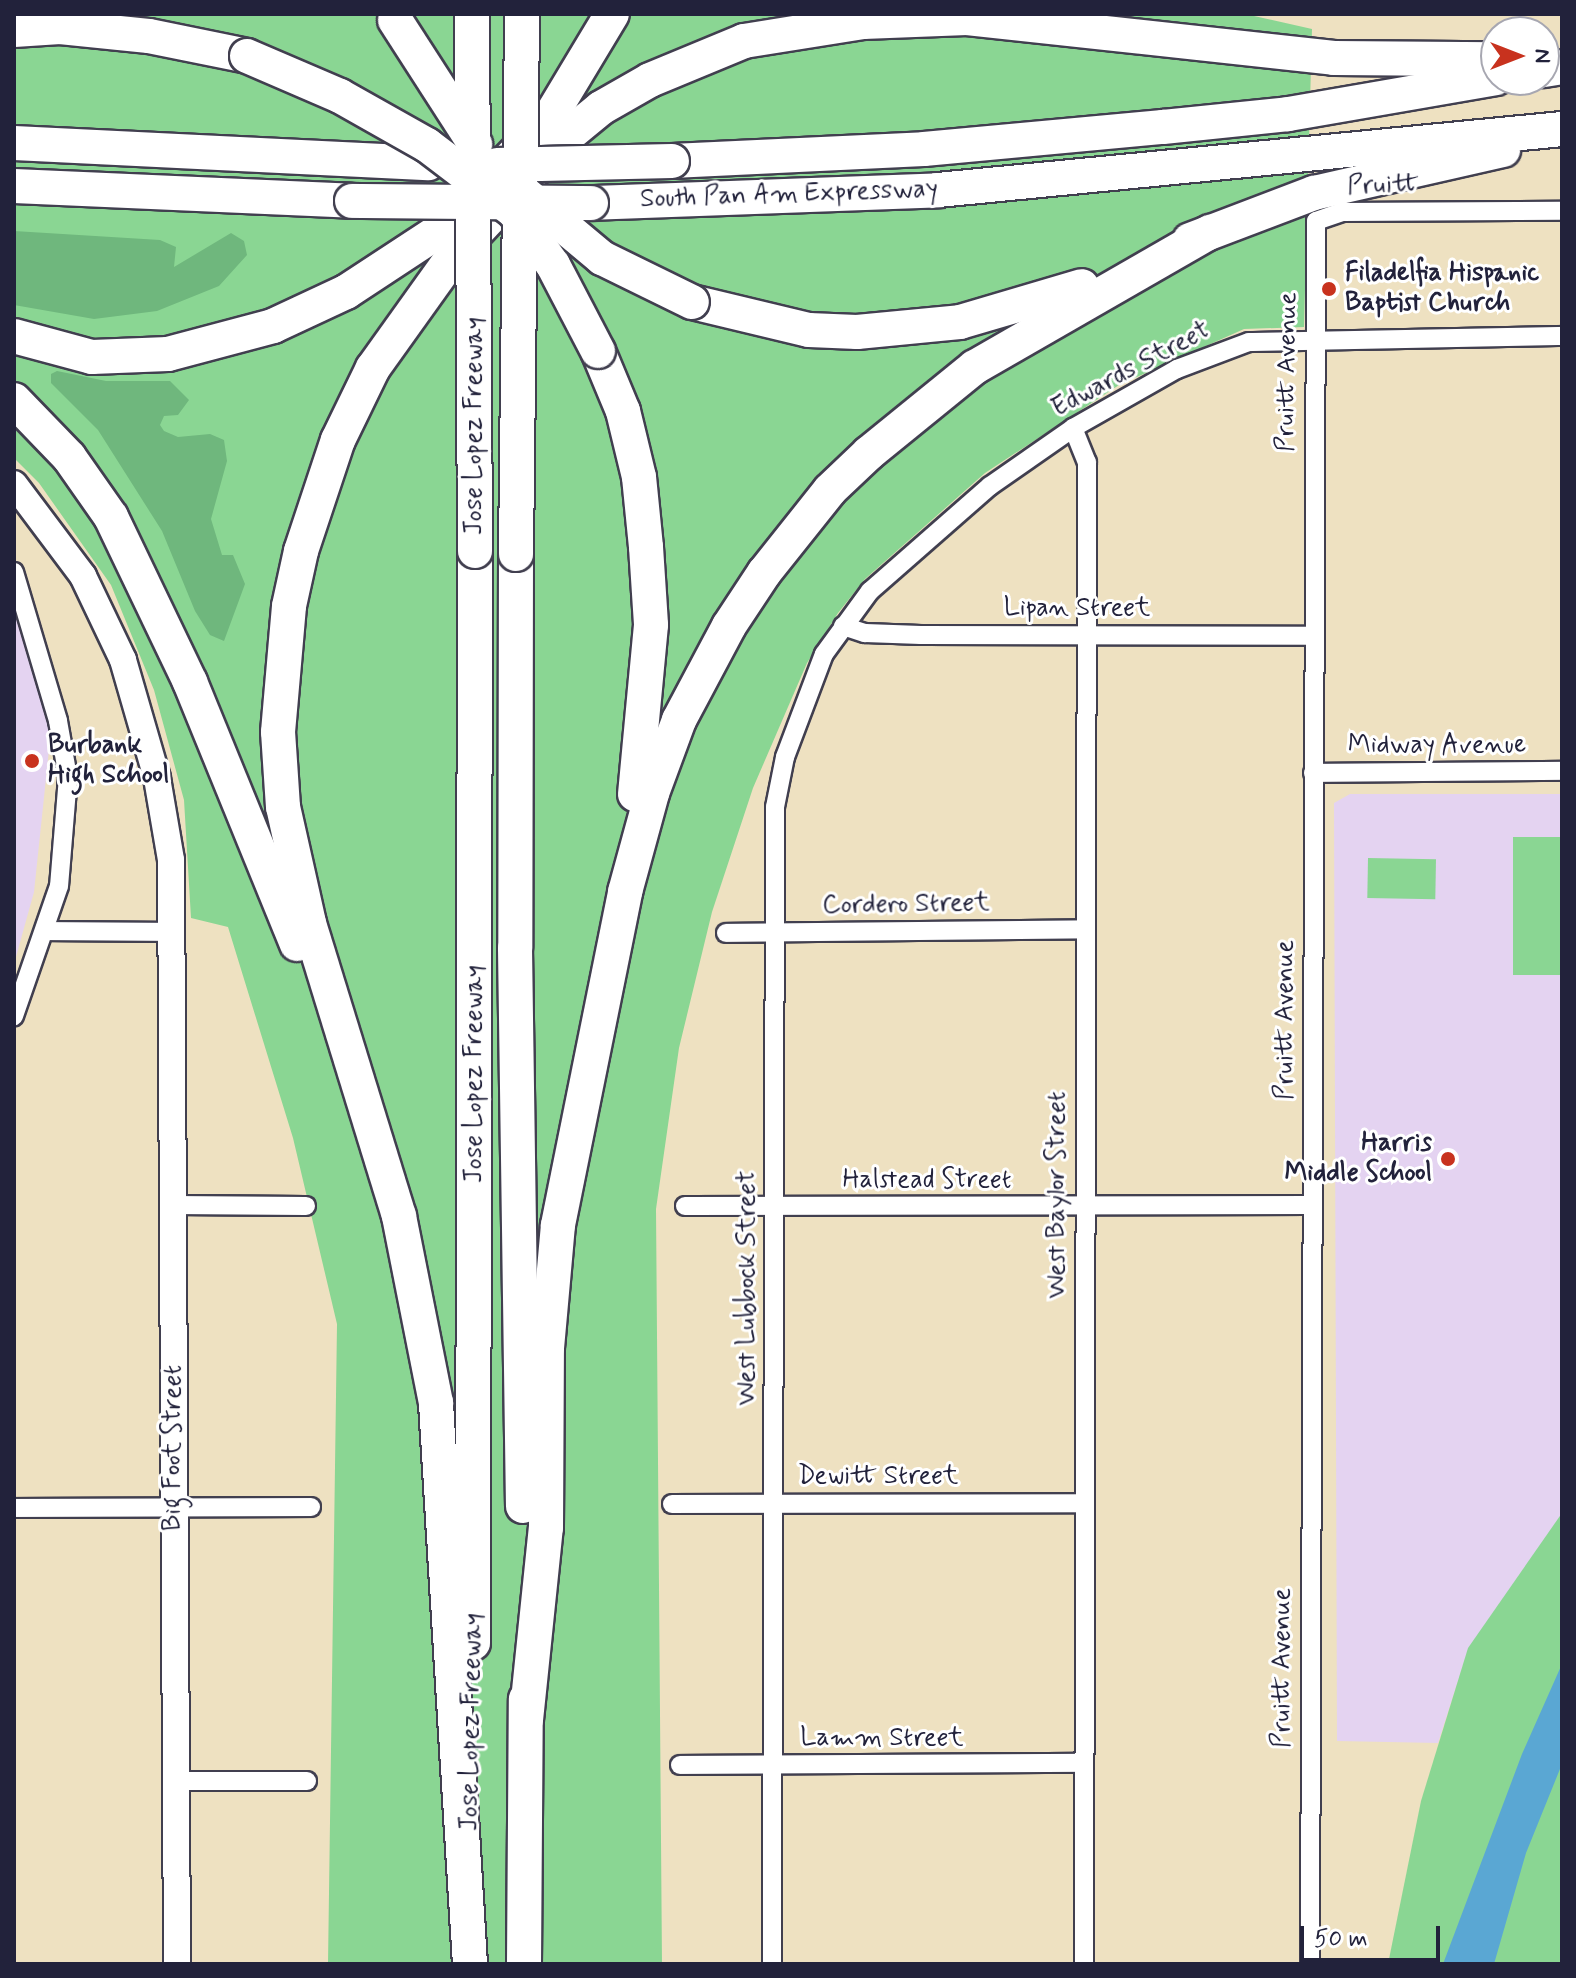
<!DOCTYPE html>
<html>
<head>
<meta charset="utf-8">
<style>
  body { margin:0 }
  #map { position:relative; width:1576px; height:1978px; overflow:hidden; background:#eee1c1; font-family:Mynerve,sans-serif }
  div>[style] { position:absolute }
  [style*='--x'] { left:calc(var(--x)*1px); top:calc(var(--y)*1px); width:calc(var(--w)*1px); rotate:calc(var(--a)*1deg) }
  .built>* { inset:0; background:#e4d3f1 }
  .green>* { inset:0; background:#8ad693; transform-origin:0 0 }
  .forest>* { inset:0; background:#6fb77d }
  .water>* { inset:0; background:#5aa7d3 }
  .roads { filter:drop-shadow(2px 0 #413f4f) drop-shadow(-2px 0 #413f4f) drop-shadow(0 2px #413f4f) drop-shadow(0 -2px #413f4f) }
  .minor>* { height:18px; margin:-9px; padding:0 9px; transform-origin:9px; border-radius:9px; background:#fff }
  .secondary>* { height:26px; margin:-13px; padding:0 13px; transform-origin:13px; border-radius:13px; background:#fff }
  .motorway>* { height:34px; margin:-17px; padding:0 17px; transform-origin:17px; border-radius:17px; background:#fff }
  .bridges { filter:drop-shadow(2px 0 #413f4f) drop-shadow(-2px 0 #413f4f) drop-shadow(0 2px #413f4f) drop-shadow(0 -2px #413f4f) }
  .motorway-bridge>* { height:34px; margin:-17px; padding:0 17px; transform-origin:17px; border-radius:17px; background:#fff }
  .dots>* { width:22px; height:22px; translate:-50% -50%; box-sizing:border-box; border:4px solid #fff; border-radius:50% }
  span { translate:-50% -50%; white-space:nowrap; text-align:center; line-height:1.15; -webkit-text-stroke:6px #fff; paint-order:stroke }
  .street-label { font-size:26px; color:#22223b }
  .poi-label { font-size:26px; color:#22223b; font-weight:700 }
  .left { translate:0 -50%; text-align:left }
  .right { translate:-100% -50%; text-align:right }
  .frame { position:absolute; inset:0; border:16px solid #22223b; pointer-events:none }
  .north { position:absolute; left:1480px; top:16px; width:80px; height:80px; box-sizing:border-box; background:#fff; border:2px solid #a7a7b1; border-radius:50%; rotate:90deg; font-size:22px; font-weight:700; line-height:32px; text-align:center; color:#22223b }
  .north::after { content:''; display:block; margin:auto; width:28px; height:36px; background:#c8321e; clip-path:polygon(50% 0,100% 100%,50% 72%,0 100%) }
  .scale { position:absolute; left:1300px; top:1926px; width:140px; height:36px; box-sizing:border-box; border:4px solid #22223b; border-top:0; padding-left:10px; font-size:24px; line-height:28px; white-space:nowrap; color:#22223b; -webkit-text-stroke:6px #fff; paint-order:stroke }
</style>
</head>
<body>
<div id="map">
  <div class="built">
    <i style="clip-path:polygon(14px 609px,31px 649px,51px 731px,34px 892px,14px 964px)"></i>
    <i style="clip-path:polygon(1350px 794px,1562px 794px,1562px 1514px,1468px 1650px,1438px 1743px,1337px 1741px,1334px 803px)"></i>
  </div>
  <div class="green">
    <i style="clip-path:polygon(14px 14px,1245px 14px,1312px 29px,1304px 327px,1244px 329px,1119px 385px,985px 473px,865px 579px,838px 613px,807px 663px,753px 788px,712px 912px,679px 1048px,656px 1209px,662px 1964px,328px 1964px,337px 1324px,293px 1138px,228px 927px,191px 918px,184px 800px,154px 690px,111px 585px,39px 483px,14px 458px)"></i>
    <i style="left:1513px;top:837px;width:49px;height:138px"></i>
    <i style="left:1368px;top:858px;width:68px;height:40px;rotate:1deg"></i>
    <i style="clip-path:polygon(1562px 1513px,1562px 1964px,1388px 1964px,1421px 1801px,1468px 1648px)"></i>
  </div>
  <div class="forest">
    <i style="clip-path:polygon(14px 231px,160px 240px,176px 247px,174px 267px,231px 233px,244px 241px,247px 255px,219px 286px,157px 311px,94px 319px,14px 305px)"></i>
    <i style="clip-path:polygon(57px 371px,106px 381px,170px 381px,189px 400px,178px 415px,164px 416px,160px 425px,164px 431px,178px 437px,210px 434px,224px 440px,227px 461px,211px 519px,222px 555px,233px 555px,245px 584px,224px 641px,210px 635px,195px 611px,162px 531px,98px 430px,51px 383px,51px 374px)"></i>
  </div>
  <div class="water">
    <i style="clip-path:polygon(1562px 1664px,1562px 1764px,1526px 1853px,1494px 1964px,1443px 1964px,1522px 1754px)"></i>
  </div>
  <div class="roads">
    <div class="minor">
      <i style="--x:1073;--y:428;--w:37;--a:68"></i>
      <i style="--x:1087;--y:462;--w:1502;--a:90.11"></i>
      <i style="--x:14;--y:572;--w:155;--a:73.5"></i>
      <i style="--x:58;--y:721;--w:57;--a:79.9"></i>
      <i style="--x:68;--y:777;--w:109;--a:94.7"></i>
      <i style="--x:59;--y:886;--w:138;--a:109.1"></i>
      <i style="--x:843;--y:626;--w:23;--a:18"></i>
      <i style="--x:865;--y:633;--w:56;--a:2"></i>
      <i style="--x:921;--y:635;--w:392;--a:0.1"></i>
      <i style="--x:1313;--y:773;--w:249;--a:-0.5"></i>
      <i style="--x:46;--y:931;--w:128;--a:0.4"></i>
      <i style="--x:726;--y:933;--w:360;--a:-0.6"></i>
      <i style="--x:173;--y:1205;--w:133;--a:0.4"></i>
      <i style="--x:685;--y:1206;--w:627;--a:-0.09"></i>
      <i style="--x:672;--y:1504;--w:411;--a:-0.1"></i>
      <i style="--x:14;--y:1508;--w:297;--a:-0.2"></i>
      <i style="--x:680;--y:1765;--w:404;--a:-0.3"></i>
      <i style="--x:174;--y:1781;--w:133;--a:0"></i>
      <i style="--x:772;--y:1964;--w:1157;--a:-89.85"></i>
      <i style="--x:775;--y:807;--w:51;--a:-78.7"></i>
      <i style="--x:785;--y:757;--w:110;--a:-69.3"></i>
      <i style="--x:824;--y:654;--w:78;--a:-53.9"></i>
      <i style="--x:870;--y:591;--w:159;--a:-41.2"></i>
      <i style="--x:990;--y:486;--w:101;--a:-34.9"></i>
      <i style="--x:1073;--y:428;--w:120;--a:-29.6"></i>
      <i style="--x:1177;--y:369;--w:77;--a:-20.6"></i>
      <i style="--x:1249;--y:342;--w:313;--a:-1.1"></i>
      <i style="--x:1310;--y:1964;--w:1743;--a:-89.8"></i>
      <i style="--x:1316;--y:221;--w:28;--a:-19"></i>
      <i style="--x:1342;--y:212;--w:220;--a:-0.3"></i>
    </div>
    <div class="secondary">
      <i style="--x:14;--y:484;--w:115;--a:53.1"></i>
      <i style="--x:83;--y:576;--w:93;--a:64.5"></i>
      <i style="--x:123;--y:660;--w:123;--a:73.9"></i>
      <i style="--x:157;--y:778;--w:83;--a:80.3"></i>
      <i style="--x:171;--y:860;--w:1104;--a:89.69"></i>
    </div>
    <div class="motorway">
      <i style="--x:14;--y:30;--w:46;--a:-3.7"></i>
      <i style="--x:60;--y:27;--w:89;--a:5.8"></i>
      <i style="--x:149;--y:36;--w:100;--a:11.5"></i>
      <i style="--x:1544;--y:70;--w:18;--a:-9"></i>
      <i style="--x:14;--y:143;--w:415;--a:2.8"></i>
      <i style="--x:672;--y:161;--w:252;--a:-2.7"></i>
      <i style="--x:924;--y:149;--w:240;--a:-5.3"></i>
      <i style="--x:1163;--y:127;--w:126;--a:-5.9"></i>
      <i style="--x:1288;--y:114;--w:211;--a:-9.8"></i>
      <i style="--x:14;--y:186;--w:338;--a:2.5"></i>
      <i style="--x:591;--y:203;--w:347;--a:-2.1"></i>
      <i style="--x:938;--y:190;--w:627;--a:-5.58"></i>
      <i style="--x:1190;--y:240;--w:133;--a:-20.8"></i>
      <i style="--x:1314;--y:193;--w:194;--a:-12.8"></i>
      <i style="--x:692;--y:302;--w:120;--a:13.5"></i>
      <i style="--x:809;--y:330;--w:48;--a:2.4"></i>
      <i style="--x:857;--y:332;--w:103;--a:-5.5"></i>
      <i style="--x:960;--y:322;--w:127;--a:-16.4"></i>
      <i style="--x:14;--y:336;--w:81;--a:15.1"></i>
      <i style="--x:92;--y:357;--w:76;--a:-2.3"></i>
      <i style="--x:168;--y:354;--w:109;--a:-14.9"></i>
      <i style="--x:273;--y:326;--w:81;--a:-25"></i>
      <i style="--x:346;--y:292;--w:115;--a:-33.3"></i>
      <i style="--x:442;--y:229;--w:82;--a:-46"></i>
      <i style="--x:499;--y:170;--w:74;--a:-46.1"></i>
      <i style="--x:550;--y:117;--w:120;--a:-59"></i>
      <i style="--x:598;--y:351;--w:65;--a:67.4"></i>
      <i style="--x:623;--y:411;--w:68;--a:76.4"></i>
      <i style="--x:639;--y:477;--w:70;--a:84.3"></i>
      <i style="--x:646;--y:547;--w:78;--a:86.3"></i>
      <i style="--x:651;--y:625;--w:170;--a:95.4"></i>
      <i style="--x:14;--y:400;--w:79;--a:46"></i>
      <i style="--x:69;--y:457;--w:73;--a:55"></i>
      <i style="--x:111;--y:517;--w:183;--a:64.4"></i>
      <i style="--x:190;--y:682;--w:283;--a:67.8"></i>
      <i style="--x:516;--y:554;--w:394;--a:90.1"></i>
      <i style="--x:515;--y:948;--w:558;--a:89.18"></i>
      <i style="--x:473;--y:1643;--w:1092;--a:-89.9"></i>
      <i style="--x:526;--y:1720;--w:193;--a:-84.1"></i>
      <i style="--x:546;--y:1528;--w:180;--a:-89.7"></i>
      <i style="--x:547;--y:1348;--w:123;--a:-84.9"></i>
      <i style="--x:558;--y:1225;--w:340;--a:-78.6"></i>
      <i style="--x:625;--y:892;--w:103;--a:-74.7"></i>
      <i style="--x:652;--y:793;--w:78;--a:-69.7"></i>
      <i style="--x:679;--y:720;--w:106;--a:-62"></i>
      <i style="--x:729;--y:626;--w:64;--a:-56.6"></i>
      <i style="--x:764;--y:573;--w:106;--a:-51.5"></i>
      <i style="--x:830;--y:490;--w:54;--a:-43.5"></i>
      <i style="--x:869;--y:453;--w:136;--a:-39.1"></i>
      <i style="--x:975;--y:367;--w:271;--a:-29.9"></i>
      <i style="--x:470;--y:1964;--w:562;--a:-93.47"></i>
      <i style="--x:436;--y:1403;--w:191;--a:-101.2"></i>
      <i style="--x:399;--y:1216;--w:307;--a:-107.1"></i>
      <i style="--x:309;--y:923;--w:119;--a:-102.6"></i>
      <i style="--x:283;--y:807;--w:75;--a:-93.8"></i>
      <i style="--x:278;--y:732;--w:126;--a:-85"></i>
      <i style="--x:289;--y:606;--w:56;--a:-77.7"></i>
      <i style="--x:301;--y:551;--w:117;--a:-71.6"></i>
      <i style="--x:338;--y:440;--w:80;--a:-64.1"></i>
      <i style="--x:373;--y:368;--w:134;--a:-54.4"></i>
      <i style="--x:451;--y:259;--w:163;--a:-47"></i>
      <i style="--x:562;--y:140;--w:50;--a:-39.4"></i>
      <i style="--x:601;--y:108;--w:56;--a:-29.7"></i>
      <i style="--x:650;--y:80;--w:102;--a:-22.5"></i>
      <i style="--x:744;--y:41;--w:121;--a:-9.1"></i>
      <i style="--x:863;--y:22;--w:104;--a:-2.2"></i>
      <i style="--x:967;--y:18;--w:369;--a:6.2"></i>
      <i style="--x:1334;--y:58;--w:162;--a:0.4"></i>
      <i style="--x:524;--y:1964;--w:265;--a:-89.6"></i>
    </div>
  </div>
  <div class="bridges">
    <div class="motorway-bridge">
      <i style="--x:472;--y:14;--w:537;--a:89.68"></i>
      <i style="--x:395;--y:20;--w:148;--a:57.2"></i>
      <i style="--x:247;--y:56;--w:101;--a:23.3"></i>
      <i style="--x:340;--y:96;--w:100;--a:29.4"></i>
      <i style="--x:427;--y:145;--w:109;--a:37.2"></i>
      <i style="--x:514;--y:211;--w:67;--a:54.2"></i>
      <i style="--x:553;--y:265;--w:97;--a:62.4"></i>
      <i style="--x:497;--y:165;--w:175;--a:-1.3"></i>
      <i style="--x:511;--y:182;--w:119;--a:39.9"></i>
      <i style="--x:602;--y:258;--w:100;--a:26.1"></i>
      <i style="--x:352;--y:201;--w:239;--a:0.5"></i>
      <i style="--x:516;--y:554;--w:540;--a:-89.36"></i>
    </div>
  </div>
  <div class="dots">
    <i style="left:1329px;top:289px;background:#c8321e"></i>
    <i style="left:32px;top:761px;background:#c8321e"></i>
    <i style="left:1448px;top:1159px;background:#c8321e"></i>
  </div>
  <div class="street-label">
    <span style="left:1383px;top:186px;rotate:-2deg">Pruitt</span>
    <span style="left:789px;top:195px;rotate:-2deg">South Pan Am Expressway</span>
    <span style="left:1131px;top:370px;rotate:-28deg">Edwards Street</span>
    <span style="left:1288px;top:372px;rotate:-89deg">Pruitt Avenue</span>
    <span style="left:475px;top:426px;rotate:-90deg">Jose Lopez Freeway</span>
    <span style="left:1077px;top:609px">Lipan Street</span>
    <span style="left:1437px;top:746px">Midway Avenue</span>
    <span style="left:906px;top:905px;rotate:-1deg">Cordero Street</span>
    <span style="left:1286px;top:1020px;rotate:-90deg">Pruitt Avenue</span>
    <span style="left:475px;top:1074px;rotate:-90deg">Jose Lopez Freeway</span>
    <span style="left:927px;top:1181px">Halstead Street</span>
    <span style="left:1058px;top:1195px;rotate:-90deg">West Baylor Street</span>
    <span style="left:748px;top:1288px;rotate:-90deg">West Lubbock Street</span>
    <span style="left:174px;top:1448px;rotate:-90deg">Big Foot Street</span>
    <span style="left:878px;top:1477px">Dewitt Street</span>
    <span style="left:1283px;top:1668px;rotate:-90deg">Pruitt Avenue</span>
    <span style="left:472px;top:1722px;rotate:-89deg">Jose Lopez Freeway</span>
    <span style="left:882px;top:1739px">Lamm Street</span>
  </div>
  <div class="poi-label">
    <span class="left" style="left:1345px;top:289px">Filadelfia Hispanic<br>Baptist Church</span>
    <span class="left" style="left:48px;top:761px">Burbank<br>High School</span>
    <span class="right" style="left:1432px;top:1159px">Harris<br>Middle School</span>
  </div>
  <div class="frame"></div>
  <div class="north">N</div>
  <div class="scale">50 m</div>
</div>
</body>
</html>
